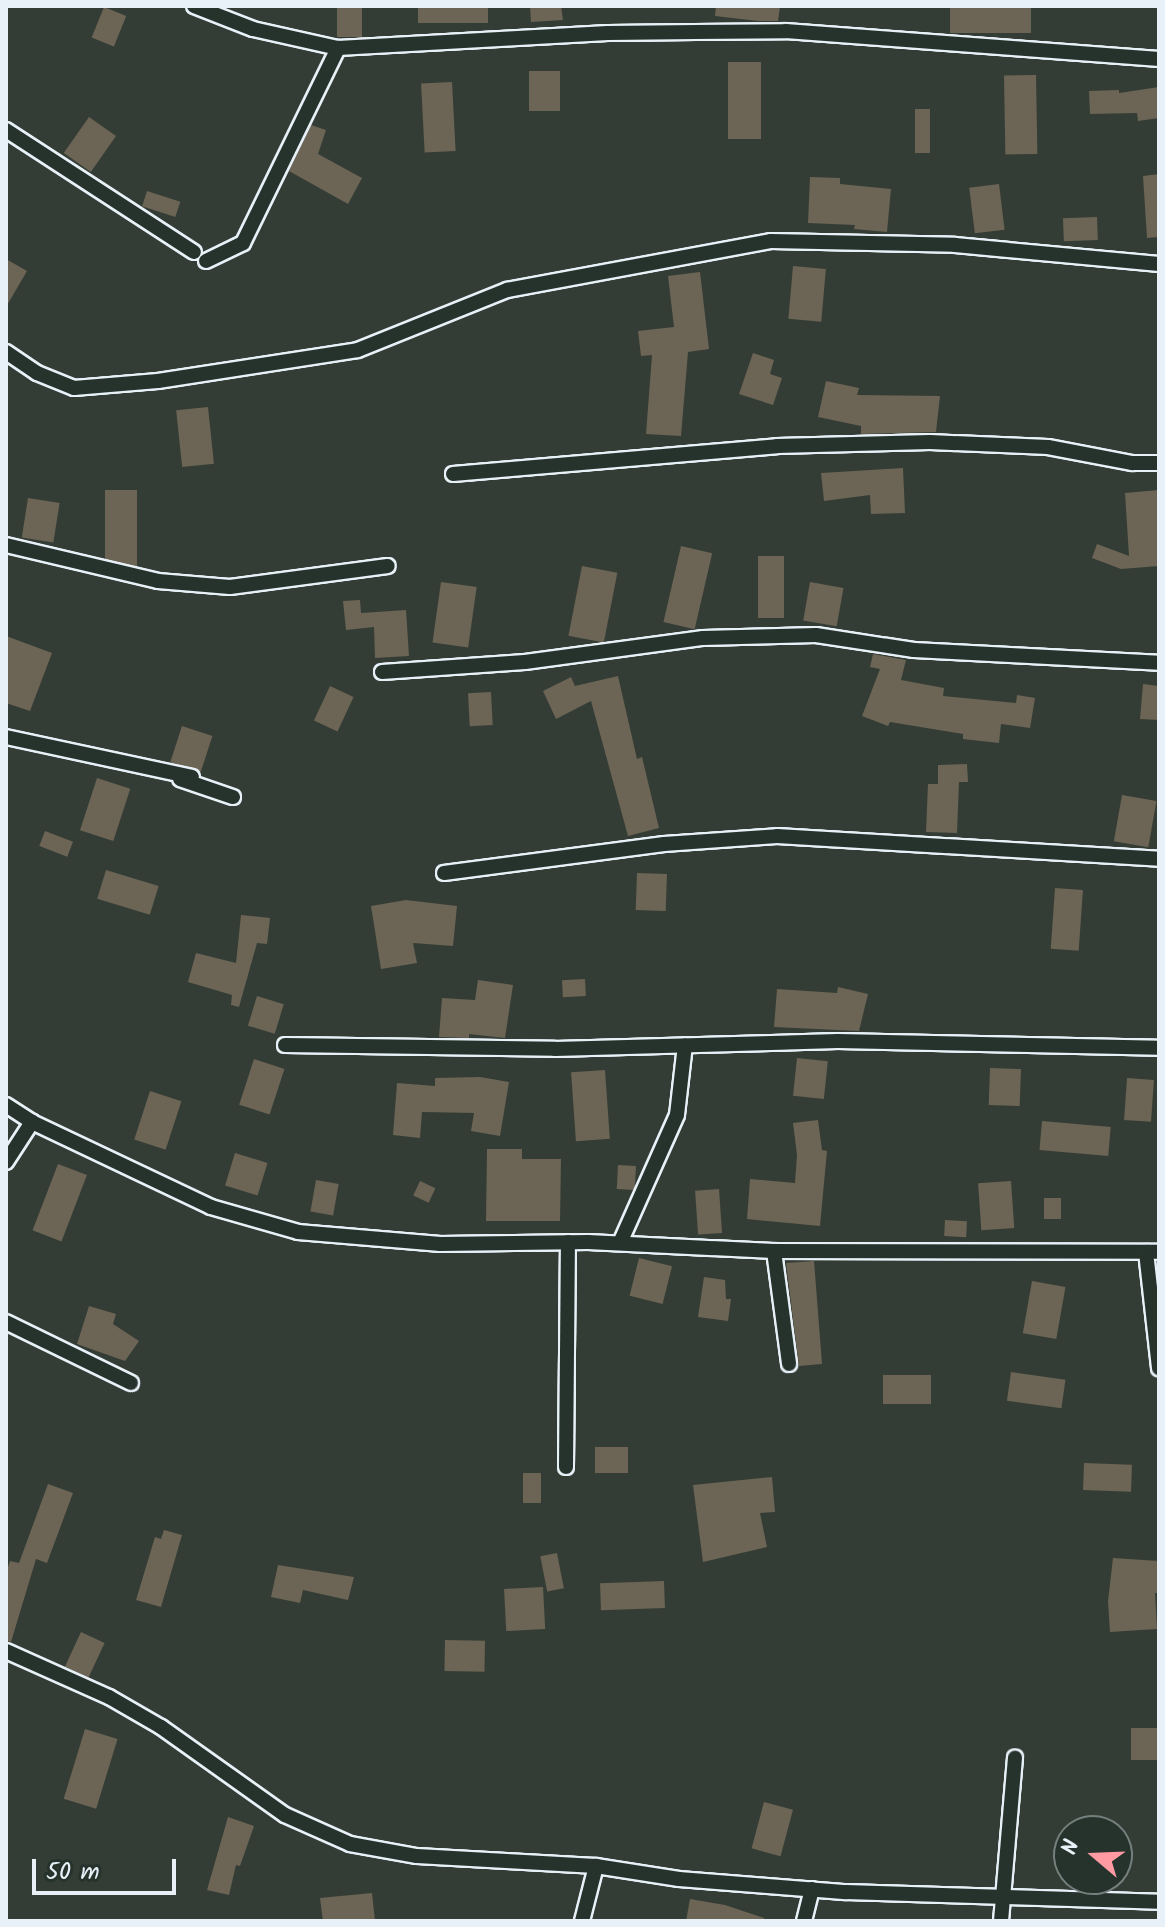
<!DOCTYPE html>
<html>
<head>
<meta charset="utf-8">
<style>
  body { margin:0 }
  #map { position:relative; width:1165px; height:1927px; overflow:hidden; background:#343d35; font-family:Kalam,sans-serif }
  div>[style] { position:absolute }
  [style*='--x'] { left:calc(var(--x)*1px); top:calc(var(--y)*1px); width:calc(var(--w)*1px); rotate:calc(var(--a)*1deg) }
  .building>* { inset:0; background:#6c6455; transform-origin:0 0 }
  .roads { filter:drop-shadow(2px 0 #e8f1f8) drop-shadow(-2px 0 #e8f1f8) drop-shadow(0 2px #e8f1f8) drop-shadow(0 -2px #e8f1f8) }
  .minor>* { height:14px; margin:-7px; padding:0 7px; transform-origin:7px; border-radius:7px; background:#26332d }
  span { translate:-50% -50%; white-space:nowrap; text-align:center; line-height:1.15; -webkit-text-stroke:8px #26332d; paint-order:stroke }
  .frame { position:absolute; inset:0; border:8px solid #e8f1f8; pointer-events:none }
  .north { position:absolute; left:1053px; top:1815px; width:80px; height:80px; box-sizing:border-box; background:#26332d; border:2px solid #747f7e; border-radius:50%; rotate:289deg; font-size:22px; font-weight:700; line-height:32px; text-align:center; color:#e8f1f8 }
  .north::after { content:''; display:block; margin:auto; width:28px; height:36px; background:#ff9aa2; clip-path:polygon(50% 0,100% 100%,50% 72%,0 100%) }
  .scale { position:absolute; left:32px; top:1859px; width:144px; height:36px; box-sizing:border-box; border:4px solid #e8f1f8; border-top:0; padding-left:10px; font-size:24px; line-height:28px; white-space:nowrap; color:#e8f1f8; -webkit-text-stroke:6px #26332d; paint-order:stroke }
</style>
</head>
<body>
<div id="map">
  <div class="building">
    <i style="left:337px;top:6px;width:25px;height:31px"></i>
    <i style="left:418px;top:6px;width:70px;height:17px"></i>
    <i style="clip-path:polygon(530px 6px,561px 6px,563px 20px,531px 22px)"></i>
    <i style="clip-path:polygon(716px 6px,780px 6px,778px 21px,758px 21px,715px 16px)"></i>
    <i style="left:950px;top:6px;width:81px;height:27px"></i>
    <i style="left:104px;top:7px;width:24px;height:33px;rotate:22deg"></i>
    <i style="left:728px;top:62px;width:33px;height:77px"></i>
    <i style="left:529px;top:71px;width:31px;height:40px"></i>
    <i style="left:1036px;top:75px;width:79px;height:32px;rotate:89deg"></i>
    <i style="left:452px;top:82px;width:69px;height:31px;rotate:87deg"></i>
    <i style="clip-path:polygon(1159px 87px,1159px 118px,1138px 121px,1137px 113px,1090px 114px,1089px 91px,1119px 90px,1119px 93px)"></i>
    <i style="left:915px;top:109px;width:15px;height:44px"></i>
    <i style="left:89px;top:117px;width:33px;height:44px;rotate:35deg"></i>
    <i style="clip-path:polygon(311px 125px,326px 130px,318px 154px,362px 178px,348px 204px,289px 171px)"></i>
    <i style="clip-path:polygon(1159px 174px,1159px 237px,1147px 238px,1143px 176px)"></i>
    <i style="clip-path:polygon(810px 177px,840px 178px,840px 184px,891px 189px,887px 232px,854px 229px,855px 225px,808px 223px)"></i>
    <i style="left:999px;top:184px;width:46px;height:30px;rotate:83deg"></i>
    <i style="left:147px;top:191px;width:35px;height:16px;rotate:18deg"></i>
    <i style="left:1097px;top:217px;width:23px;height:34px;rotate:88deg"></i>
    <i style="clip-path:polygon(6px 259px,27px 271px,6px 307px)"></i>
    <i style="left:793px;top:266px;width:33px;height:53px;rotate:5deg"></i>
    <i style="clip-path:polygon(700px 272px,709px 349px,688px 352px,681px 436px,646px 434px,652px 355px,641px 356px,638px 331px,674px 327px,668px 276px)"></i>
    <i style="clip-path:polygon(753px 353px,774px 360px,770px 374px,782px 378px,773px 405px,739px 394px)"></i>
    <i style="clip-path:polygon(826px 381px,859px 388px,857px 395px,940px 396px,936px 432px,861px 434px,861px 426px,818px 417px)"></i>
    <i style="left:208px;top:407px;width:57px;height:32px;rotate:84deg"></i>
    <i style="clip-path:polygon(903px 468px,905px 513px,871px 514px,870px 495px,824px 501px,821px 473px)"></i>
    <i style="left:137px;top:490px;width:76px;height:32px;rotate:90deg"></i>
    <i style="clip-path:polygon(1159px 490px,1159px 566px,1121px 569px,1092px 558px,1097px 544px,1129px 556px,1125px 493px)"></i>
    <i style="left:28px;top:498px;width:32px;height:40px;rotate:9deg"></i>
    <i style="left:681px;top:546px;width:32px;height:78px;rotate:13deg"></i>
    <i style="left:758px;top:556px;width:26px;height:62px"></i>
    <i style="left:582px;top:566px;width:36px;height:71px;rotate:11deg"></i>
    <i style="left:441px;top:582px;width:36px;height:61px;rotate:8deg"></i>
    <i style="left:810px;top:582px;width:34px;height:39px;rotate:10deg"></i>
    <i style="clip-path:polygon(360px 600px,361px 613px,406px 610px,409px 656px,375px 658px,374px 627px,346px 630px,343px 601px)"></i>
    <i style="clip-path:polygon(6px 636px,52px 653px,30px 711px,6px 703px)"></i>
    <i style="clip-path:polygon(873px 654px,906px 660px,901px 680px,944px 688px,943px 696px,1016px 703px,1017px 695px,1035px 698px,1030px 728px,1001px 724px,999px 743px,963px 739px,963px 734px,890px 722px,888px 726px,862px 716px,880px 669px,870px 667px)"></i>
    <i style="clip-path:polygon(618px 676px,637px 759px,642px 757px,659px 828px,628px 836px,591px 701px,556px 719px,543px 691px,571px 677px,575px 686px)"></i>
    <i style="clip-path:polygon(1143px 684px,1159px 686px,1159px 720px,1140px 719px)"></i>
    <i style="left:330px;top:686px;width:26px;height:38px;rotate:25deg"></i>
    <i style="left:491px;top:692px;width:33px;height:23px;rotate:87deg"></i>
    <i style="left:182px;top:726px;width:32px;height:38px;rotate:18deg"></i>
    <i style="clip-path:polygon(967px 764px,968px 782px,959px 782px,957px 833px,926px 832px,928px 784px,938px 784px,938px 765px)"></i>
    <i style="left:97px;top:778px;width:35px;height:55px;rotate:18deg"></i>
    <i style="left:1122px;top:795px;width:35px;height:47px;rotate:10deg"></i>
    <i style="left:45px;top:831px;width:30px;height:16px;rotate:21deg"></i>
    <i style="left:106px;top:870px;width:55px;height:30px;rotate:17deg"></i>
    <i style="left:637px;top:873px;width:30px;height:37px;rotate:2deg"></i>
    <i style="left:1055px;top:888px;width:28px;height:61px;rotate:4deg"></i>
    <i style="clip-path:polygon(406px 900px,457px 906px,453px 946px,413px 943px,417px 963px,381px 969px,371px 906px)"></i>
    <i style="clip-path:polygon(241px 915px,270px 918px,267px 944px,257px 943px,239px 1007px,231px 1005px,232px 995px,188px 982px,196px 953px,236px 963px)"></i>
    <i style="left:585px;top:979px;width:17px;height:23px;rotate:87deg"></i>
    <i style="clip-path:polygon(478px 980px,513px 985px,505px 1038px,469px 1034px,469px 1038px,439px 1037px,442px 998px,475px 1000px)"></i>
    <i style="clip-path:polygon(838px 987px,868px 994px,859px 1031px,774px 1027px,777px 989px,837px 993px)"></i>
    <i style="left:257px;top:996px;width:28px;height:31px;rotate:17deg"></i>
    <i style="left:797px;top:1058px;width:31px;height:38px;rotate:6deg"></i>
    <i style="left:254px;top:1059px;width:32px;height:48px;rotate:18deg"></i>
    <i style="left:990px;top:1068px;width:31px;height:37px;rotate:2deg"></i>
    <i style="left:605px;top:1070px;width:69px;height:34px;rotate:86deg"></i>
    <i style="clip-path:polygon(480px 1077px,509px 1082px,500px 1136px,471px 1131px,474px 1113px,422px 1112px,420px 1138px,393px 1135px,397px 1083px,435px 1086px,435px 1078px)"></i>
    <i style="left:1127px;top:1078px;width:27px;height:42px;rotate:4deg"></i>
    <i style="left:150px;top:1091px;width:33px;height:51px;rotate:18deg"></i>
    <i style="clip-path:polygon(818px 1120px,822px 1150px,827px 1151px,820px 1226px,747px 1219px,750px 1179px,795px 1183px,797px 1155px,793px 1123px)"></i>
    <i style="left:1042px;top:1121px;width:69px;height:29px;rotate:5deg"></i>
    <i style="clip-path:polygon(487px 1149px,522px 1149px,522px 1159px,561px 1159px,560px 1221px,486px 1221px)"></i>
    <i style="left:235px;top:1153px;width:34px;height:34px;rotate:17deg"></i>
    <i style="left:58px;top:1164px;width:31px;height:71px;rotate:21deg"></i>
    <i style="left:618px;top:1165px;width:18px;height:24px;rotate:3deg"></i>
    <i style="left:316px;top:1180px;width:23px;height:32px;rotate:10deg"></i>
    <i style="left:420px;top:1181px;width:17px;height:16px;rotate:25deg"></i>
    <i style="left:1011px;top:1181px;width:47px;height:33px;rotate:86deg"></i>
    <i style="left:719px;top:1189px;width:44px;height:24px;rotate:86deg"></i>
    <i style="left:1044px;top:1198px;width:17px;height:21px"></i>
    <i style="left:945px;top:1220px;width:22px;height:16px;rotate:3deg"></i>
    <i style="left:639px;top:1258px;width:34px;height:39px;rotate:14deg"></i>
    <i style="clip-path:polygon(814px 1261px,822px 1364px,799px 1366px,786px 1263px)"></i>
    <i style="clip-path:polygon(704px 1277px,725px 1280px,726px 1299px,731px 1299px,728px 1321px,698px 1317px)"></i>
    <i style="left:1032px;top:1281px;width:34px;height:53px;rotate:10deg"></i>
    <i style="clip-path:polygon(89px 1306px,116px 1314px,113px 1324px,139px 1341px,125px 1361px,77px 1344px)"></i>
    <i style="left:1011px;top:1372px;width:55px;height:29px;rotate:8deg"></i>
    <i style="left:931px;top:1375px;width:29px;height:48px;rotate:90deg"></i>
    <i style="left:628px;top:1447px;width:26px;height:33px;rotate:90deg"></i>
    <i style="left:1084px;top:1463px;width:48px;height:27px;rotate:2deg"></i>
    <i style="left:523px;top:1473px;width:18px;height:30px"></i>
    <i style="clip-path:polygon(772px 1477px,775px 1512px,760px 1513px,767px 1547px,703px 1562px,693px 1485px)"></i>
    <i style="clip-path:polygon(48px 1484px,73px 1493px,47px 1563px,36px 1559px,11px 1642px,6px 1641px,6px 1573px,10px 1561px,19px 1563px)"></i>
    <i style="clip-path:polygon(164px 1530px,182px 1535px,161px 1607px,136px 1600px,155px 1537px,161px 1539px)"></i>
    <i style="left:557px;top:1553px;width:36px;height:17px;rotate:79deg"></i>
    <i style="clip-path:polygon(1113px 1558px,1159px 1561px,1159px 1593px,1155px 1593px,1157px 1629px,1110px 1632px,1108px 1601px)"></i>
    <i style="clip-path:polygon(278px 1565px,354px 1577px,348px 1600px,303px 1590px,300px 1603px,271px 1597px)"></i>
    <i style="left:664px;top:1581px;width:27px;height:64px;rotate:88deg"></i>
    <i style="left:543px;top:1587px;width:42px;height:39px;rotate:87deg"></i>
    <i style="left:81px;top:1632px;width:26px;height:38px;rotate:25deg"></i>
    <i style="left:445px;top:1640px;width:40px;height:31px;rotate:1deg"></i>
    <i style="left:1159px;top:1728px;width:32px;height:28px;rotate:90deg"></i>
    <i style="left:85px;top:1729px;width:34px;height:73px;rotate:17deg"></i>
    <i style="left:764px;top:1802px;width:30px;height:48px;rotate:15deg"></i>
    <i style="clip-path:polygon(228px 1817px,254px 1826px,240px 1866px,236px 1865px,229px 1895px,207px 1890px)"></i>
    <i style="clip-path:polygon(372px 1893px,375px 1921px,323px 1921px,320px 1898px)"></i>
    <i style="clip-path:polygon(690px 1899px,725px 1905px,764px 1918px,764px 1921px,686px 1921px)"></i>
  </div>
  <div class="roads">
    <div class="minor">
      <i style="--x:194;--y:6;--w:63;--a:21.3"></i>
      <i style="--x:253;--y:29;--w:87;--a:12.6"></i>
      <i style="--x:338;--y:48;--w:270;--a:-3.2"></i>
      <i style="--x:608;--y:33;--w:178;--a:-0.6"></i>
      <i style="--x:786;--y:31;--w:374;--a:4.3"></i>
      <i style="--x:6;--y:130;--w:224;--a:33"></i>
      <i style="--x:206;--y:261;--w:41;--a:-25.9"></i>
      <i style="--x:243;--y:243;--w:217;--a:-64"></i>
      <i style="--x:6;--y:352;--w:37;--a:34"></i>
      <i style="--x:37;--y:373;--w:40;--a:22"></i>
      <i style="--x:74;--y:388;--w:84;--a:-4.8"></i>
      <i style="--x:158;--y:381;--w:202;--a:-8.8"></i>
      <i style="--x:358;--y:350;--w:161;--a:-21.9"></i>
      <i style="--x:507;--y:290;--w:269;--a:-10.5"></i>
      <i style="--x:771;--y:241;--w:184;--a:1.2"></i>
      <i style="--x:955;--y:245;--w:205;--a:5.3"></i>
      <i style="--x:453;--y:474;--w:325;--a:-4.9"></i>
      <i style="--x:777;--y:446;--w:153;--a:-1.5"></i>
      <i style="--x:930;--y:442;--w:118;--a:2.4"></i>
      <i style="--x:1048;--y:447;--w:86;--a:10.8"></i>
      <i style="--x:1132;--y:463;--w:27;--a:0"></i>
      <i style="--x:6;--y:545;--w:156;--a:13.3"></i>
      <i style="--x:158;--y:581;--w:72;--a:4.8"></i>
      <i style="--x:230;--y:587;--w:159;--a:-7.6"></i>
      <i style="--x:382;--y:672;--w:143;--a:-4"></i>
      <i style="--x:525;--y:662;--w:180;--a:-7.7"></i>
      <i style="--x:703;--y:638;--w:113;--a:-1.5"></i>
      <i style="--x:816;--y:635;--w:99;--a:8.7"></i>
      <i style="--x:914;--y:650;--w:245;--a:3"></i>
      <i style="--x:6;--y:737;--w:190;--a:12.1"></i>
      <i style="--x:180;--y:779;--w:56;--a:18.8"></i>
      <i style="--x:444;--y:873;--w:222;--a:-7.5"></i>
      <i style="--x:664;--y:844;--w:113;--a:-4"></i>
      <i style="--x:777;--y:836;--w:383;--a:3.4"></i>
      <i style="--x:285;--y:1045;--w:270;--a:0.8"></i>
      <i style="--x:555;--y:1049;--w:283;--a:-1.6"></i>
      <i style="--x:838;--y:1041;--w:321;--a:1.2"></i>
      <i style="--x:6;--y:1105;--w:31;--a:33"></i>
      <i style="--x:32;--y:1122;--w:198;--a:25.4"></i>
      <i style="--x:211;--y:1207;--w:91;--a:16"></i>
      <i style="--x:298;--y:1232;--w:143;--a:4.8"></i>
      <i style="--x:440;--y:1244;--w:148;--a:-0.8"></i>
      <i style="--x:588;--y:1242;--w:186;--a:2.8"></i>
      <i style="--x:774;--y:1251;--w:385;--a:0.1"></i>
      <i style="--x:6;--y:1162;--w:48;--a:-57"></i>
      <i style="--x:620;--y:1243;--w:140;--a:-66"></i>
      <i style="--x:677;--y:1115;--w:70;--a:-83.5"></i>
      <i style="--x:774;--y:1251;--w:114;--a:82.4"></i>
      <i style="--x:1146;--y:1252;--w:117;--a:83.6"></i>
      <i style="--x:6;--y:1322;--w:139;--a:26"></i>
      <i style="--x:566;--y:1467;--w:225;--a:-89.5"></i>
      <i style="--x:6;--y:1651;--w:113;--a:24.1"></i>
      <i style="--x:109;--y:1697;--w:60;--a:30"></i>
      <i style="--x:161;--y:1727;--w:152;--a:35.4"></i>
      <i style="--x:285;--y:1815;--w:71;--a:24"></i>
      <i style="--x:350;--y:1844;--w:68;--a:10.2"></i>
      <i style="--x:417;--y:1856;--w:179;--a:3.2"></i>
      <i style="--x:596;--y:1866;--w:84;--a:8.9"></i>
      <i style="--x:679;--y:1879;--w:168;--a:4.5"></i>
      <i style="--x:846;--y:1892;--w:313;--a:1.8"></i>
      <i style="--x:582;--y:1921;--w:57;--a:-75.7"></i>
      <i style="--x:804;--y:1921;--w:33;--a:-76"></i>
      <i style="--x:1001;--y:1921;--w:164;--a:-85.1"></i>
    </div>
  </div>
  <div class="frame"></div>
  <div class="north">N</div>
  <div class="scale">50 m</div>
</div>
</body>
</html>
